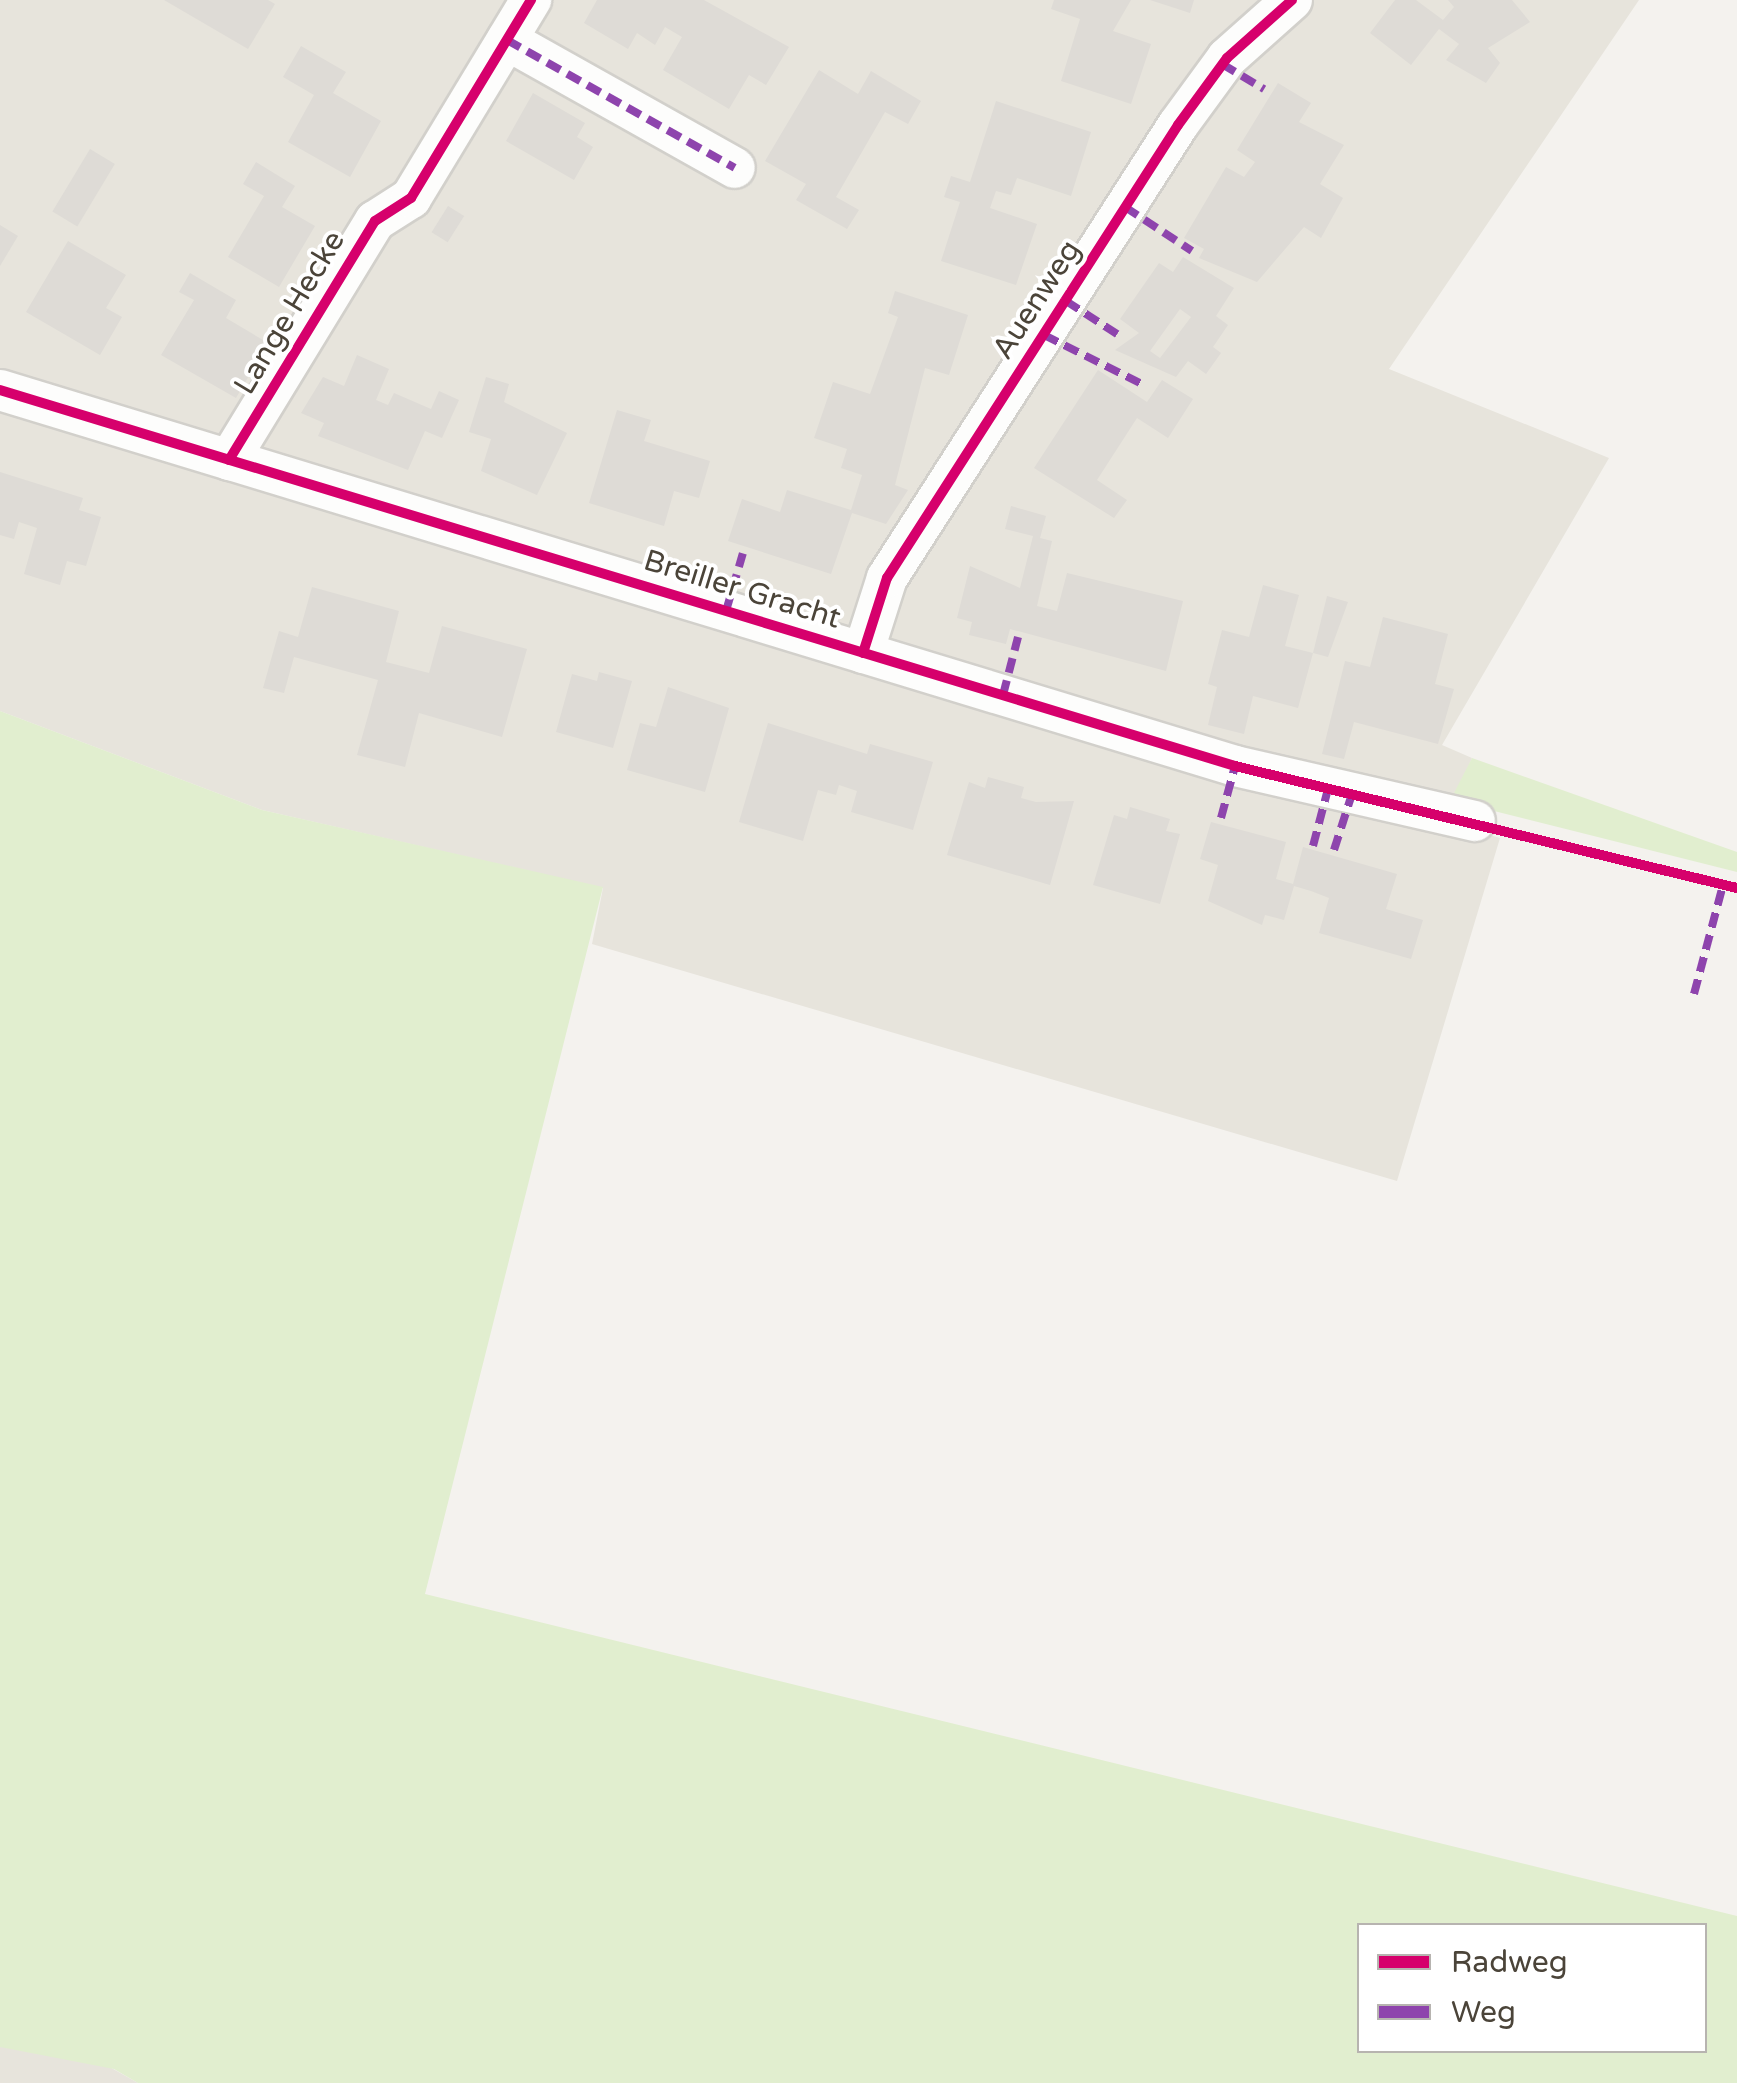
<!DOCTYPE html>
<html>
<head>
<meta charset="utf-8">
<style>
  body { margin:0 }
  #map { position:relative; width:1737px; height:2083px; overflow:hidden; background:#f4f2ee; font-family:"Varela Round",sans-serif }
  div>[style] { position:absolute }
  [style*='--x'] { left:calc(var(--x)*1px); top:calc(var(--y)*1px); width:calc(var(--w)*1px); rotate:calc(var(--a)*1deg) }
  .residential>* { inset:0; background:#e7e4dc }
  .green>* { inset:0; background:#e1eecf }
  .building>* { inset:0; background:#dedbd6; transform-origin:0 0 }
  .roads { filter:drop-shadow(2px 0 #d2d0cb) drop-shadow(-2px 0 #d2d0cb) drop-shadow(0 2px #d2d0cb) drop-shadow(0 -2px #d2d0cb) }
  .minor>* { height:40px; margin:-20px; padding:0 20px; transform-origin:20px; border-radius:20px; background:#fdfdfc }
  .quiet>* { height:8px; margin-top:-4px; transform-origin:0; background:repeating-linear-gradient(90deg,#8e44ad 0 15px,transparent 0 23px) }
  .cycleway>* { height:10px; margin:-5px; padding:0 5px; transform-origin:5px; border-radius:5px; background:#d6006c }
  span { translate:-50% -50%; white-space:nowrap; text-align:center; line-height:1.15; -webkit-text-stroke:8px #fff; paint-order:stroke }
  .street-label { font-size:30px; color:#4b4439 }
  .legend { position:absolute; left:1357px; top:1923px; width:350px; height:130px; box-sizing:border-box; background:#fff; border:2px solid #b7b4b0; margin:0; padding:12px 18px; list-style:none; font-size:30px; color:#4b4439 }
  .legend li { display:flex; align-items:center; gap:20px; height:50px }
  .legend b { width:50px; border:2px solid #b7b4b0 }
</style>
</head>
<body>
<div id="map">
  <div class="residential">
    <i style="clip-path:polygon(0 0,1639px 0,1389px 369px,1609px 458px,1442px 745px,1472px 758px,1444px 821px,1500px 838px,1397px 1181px,592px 944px,603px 888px,262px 810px,0 711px)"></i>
    <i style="clip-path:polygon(0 2005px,138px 2083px,0 2083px)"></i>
  </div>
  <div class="green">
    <i style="clip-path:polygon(evenodd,0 711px,262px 810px,603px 887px,425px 1594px,1737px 1916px,1737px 2083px,138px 2083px,114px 2069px,0 2047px,0 711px,1360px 1926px,1704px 1926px,1704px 2050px,1360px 2050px,1360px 1926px)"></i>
    <i style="clip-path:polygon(1472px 758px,1737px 852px,1737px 872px,1482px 808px,1454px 793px)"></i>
  </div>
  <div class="building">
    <i style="clip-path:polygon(164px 0,268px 0,275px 4px,248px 49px)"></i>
    <i style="clip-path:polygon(597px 0,704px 0,789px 47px,766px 85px,749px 75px,729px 109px,663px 70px,682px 37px,665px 27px,655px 45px,637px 33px,628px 49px,584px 23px)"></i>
    <i style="clip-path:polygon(1054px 0,1131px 0,1113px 31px,1151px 44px,1131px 104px,1061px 81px,1080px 19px,1051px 9px)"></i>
    <i style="clip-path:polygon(1150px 0,1194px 0,1190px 13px)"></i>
    <i style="clip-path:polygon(1395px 0,1416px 0,1443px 20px,1454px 7px,1448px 0,1512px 0,1530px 22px,1488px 48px,1500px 63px,1486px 83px,1446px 60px,1459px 44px,1439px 29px,1411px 65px,1370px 33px)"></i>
    <i style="clip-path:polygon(301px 46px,346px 72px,333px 93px,381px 121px,350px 177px,288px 142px,314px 95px,283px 77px)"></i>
    <i style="clip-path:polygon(819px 70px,858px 94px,871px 71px,921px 101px,908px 124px,885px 112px,836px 197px,859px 210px,847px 229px,796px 200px,806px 184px,765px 161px)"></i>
    <i style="clip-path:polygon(1278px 83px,1311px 103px,1299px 122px,1344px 145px,1320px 184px,1343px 198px,1321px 238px,1304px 227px,1257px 282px,1199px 258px,1204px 249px,1184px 238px,1226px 167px,1244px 177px,1255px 162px,1237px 150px)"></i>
    <i style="clip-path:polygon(533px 93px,585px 123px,577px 137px,593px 147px,574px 180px,506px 141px)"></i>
    <i style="clip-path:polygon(996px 101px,1091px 132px,1071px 196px,1017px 178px,1011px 195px,996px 191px,990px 208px,1037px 224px,1016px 285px,941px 261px,960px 202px,944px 197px,951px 176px,970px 182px)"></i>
    <i style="left:90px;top:149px;width:29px;height:73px;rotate:31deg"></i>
    <i style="clip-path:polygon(256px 162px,295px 186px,282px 207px,315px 226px,279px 287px,228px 257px,264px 196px,243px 184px)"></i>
    <i style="left:448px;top:206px;width:19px;height:31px;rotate:32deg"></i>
    <i style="clip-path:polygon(0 225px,18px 236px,0 266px)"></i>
    <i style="clip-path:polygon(68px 241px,126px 275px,106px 308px,122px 317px,100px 355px,26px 312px)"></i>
    <i style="clip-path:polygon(evenodd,1183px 257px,1234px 288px,1216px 316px,1228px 325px,1213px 347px,1221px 353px,1206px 374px,1188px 361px,1176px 377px,1115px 350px,1139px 333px,1120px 319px,1159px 263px,1173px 272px,1183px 257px,1180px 309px,1191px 317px,1160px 358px,1150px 351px,1180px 309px)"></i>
    <i style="clip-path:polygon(190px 273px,236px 300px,226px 318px,268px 343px,236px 398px,161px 355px,194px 300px,179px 292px)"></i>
    <i style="clip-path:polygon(895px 291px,968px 315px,949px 375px,925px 368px,895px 485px,908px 490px,886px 524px,852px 513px,831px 574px,728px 541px,742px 499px,780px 512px,787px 490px,851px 510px,862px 475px,841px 468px,847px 449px,814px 438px,833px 382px,870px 394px,898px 317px,888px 313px)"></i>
    <i style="clip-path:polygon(357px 355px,389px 369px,376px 400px,388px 405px,394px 393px,431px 409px,439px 391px,459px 400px,442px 438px,425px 431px,408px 470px,318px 436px,324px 423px,301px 413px,323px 377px,344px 386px)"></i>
    <i style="clip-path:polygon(1098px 370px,1147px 402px,1162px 380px,1193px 399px,1168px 438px,1137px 418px,1097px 480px,1127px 500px,1114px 518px,1034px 468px)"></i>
    <i style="clip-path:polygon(486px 377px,509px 384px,504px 402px,567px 433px,537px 495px,481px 471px,491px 439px,469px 432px)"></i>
    <i style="clip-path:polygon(617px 410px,651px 420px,644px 441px,710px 461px,699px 498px,674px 491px,664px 526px,589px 503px)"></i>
    <i style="clip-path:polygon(0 472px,83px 498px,79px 510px,101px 517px,86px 566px,67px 561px,60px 585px,24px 574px,37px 528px,19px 522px,14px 539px,0 535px)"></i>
    <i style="clip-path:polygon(1011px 506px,1046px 516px,1040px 538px,1052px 541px,1037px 606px,1057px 611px,1067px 573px,1183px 601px,1166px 671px,1010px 629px,1006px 644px,969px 635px,972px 622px,957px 618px,970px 566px,1020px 588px,1033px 536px,1005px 529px)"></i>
    <i style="clip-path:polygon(1263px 585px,1299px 595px,1285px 646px,1313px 653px,1327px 596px,1348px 602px,1328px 657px,1313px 653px,1298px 708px,1253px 696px,1244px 734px,1208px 725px,1217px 687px,1208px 684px,1222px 630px,1249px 637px)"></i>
    <i style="clip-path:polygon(312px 587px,399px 611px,386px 662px,429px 673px,442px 626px,527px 649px,502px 737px,419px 713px,405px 767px,357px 755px,378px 680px,294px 657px,284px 693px,263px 688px,279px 631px,298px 637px)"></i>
    <i style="clip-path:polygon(1383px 617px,1448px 634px,1435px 684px,1454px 689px,1438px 744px,1354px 722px,1344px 759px,1322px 754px,1345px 661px,1370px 667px)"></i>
    <i style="clip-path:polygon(599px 672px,632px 681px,613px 748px,556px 732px,572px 674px,597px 681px)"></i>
    <i style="clip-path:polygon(668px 687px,729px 708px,705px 792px,627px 770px,640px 723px,656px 727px)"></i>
    <i style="clip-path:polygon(768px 723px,867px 754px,870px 744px,933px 762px,913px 830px,851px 812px,857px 791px,839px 785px,836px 795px,818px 790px,803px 841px,739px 822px)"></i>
    <i style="clip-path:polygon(988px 777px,1024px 787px,1021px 798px,1036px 802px,1074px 801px,1050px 885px,947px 855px,969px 782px,985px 788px)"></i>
    <i style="clip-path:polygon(1130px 807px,1170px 819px,1166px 831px,1180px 834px,1160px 904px,1093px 885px,1114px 815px,1127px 819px)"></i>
    <i style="clip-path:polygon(1211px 822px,1286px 842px,1276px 879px,1293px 884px,1303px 847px,1397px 874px,1386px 909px,1423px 920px,1411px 959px,1319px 933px,1329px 898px,1311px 891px,1294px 886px,1284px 920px,1265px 915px,1262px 925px,1208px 901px,1218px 865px,1200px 859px)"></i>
  </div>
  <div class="roads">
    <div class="minor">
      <i style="--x:507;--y:40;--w:261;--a:29.3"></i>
      <i style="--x:0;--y:390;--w:1291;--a:16.93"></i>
      <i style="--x:1235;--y:766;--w:246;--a:12.9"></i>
      <i style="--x:229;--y:460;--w:280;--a:-58.6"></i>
      <i style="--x:375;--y:221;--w:43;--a:-32.6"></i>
      <i style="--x:411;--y:198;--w:232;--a:-58.8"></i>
      <i style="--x:863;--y:653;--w:79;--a:-72.3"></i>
      <i style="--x:887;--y:578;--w:538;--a:-57.28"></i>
      <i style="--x:1178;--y:125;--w:83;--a:-53.8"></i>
      <i style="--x:1227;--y:58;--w:87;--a:-41.7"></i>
    </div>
  </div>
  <div class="quiet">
    <i style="--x:507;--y:40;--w:261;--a:29.3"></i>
    <i style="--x:1222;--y:64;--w:49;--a:30.8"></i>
    <i style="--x:1125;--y:207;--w:80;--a:33.3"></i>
    <i style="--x:1066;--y:301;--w:61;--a:32.9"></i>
    <i style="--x:1044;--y:335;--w:114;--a:26.6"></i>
    <i style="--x:726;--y:611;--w:60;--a:-73.7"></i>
    <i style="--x:1003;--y:695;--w:60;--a:-75.5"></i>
    <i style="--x:1221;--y:818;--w:54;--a:-74.9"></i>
    <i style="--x:1313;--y:846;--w:59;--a:-75.3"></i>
    <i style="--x:1334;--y:850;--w:59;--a:-72.2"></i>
    <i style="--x:1694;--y:994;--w:113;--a:-75.1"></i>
  </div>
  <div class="cycleway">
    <i style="--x:0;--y:390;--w:1291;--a:16.93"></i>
    <i style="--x:1235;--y:766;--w:517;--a:13.66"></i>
    <i style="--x:229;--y:460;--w:280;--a:-58.6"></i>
    <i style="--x:375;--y:221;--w:43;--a:-32.6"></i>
    <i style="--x:411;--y:198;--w:232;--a:-58.8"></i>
    <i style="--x:863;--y:653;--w:79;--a:-72.3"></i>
    <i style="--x:887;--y:578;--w:538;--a:-57.28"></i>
    <i style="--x:1178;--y:125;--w:83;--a:-53.8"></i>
    <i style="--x:1227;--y:58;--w:87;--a:-41.7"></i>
  </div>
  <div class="street-label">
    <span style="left:1037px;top:300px;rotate:-57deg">Auenweg</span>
    <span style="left:290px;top:313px;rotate:-59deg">Lange Hecke</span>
    <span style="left:742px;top:590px;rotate:17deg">Breiller Gracht</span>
  </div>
  <ul class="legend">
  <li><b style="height:12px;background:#d6006c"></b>Radweg</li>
  <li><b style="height:12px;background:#8e44ad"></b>Weg</li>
  </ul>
</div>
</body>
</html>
